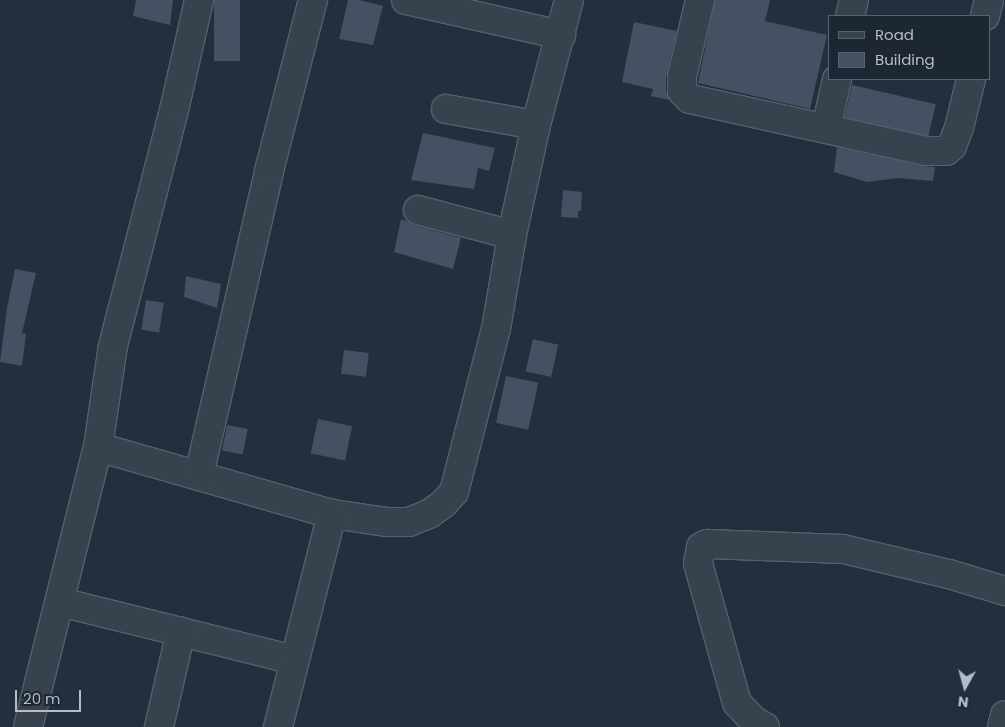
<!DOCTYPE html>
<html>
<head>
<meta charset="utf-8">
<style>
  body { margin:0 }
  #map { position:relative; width:1005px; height:727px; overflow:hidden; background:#242f3e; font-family:Poppins,sans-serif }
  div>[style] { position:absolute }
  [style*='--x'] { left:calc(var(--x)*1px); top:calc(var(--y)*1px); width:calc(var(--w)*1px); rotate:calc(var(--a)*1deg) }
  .building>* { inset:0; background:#455162; transform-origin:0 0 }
  .roads { filter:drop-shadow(1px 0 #565f6c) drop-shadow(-1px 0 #565f6c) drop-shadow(0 1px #565f6c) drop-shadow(0 -1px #565f6c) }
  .minor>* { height:28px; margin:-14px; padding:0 14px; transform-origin:14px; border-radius:14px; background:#38414e }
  span { translate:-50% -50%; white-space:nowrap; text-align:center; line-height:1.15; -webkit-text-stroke:4px #1d2633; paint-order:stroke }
  .legend { position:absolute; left:828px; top:15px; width:162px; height:65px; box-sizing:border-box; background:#1d2633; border:1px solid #59626f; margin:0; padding:6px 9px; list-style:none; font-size:15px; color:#b4bcc9 }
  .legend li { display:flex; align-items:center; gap:10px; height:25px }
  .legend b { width:25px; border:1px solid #59626f }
  .north { position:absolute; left:940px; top:662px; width:50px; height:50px; -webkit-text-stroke:4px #1d2633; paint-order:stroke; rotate:187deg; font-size:14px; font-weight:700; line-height:20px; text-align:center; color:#b4bcc9 }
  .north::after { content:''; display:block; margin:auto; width:18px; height:22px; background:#b4bcc9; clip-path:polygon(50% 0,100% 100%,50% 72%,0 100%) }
  .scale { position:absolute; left:15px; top:690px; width:66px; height:22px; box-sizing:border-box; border:2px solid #b4bcc9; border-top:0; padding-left:6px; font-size:15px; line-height:18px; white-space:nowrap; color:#b4bcc9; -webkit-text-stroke:4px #1d2633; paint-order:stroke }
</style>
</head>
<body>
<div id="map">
  <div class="building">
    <i style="clip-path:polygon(136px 0,173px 0,170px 25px,133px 16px)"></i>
    <i style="left:214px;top:0;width:26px;height:61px"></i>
    <i style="clip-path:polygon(348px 0,359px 0,383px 6px,373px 45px,339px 39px)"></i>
    <i style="clip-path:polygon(715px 0,770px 0,765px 21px,827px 35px,810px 109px,698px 83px)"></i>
    <i style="clip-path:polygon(634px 22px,677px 31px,666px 77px,666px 91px,670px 100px,651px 96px,653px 89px,622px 82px)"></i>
    <i style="left:852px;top:85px;width:86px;height:33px;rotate:13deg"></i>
    <i style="clip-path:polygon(423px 133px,495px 148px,489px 171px,478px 168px,474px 189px,411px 180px)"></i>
    <i style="clip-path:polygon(837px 147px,923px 166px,935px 167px,933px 181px,898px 178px,867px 182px,834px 172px)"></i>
    <i style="clip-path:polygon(563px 190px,582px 192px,581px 211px,578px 211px,578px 218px,561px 217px)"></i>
    <i style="clip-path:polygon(401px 219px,414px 225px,461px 238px,453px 269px,394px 252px)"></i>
    <i style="clip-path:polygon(15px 269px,36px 273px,22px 333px,26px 334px,22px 366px,0 362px,7px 308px)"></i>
    <i style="clip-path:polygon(186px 276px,221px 284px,217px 308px,184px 297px)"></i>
    <i style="left:146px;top:300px;width:18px;height:30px;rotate:9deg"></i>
    <i style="left:533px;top:339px;width:26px;height:33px;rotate:13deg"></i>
    <i style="left:344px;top:350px;width:25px;height:24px;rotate:7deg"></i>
    <i style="left:506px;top:376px;width:33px;height:48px;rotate:12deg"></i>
    <i style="left:318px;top:419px;width:35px;height:35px;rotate:12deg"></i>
    <i style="left:227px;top:425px;width:21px;height:26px;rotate:11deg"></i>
  </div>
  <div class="roads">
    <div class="minor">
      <i style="--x:406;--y:0;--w:159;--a:12.7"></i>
      <i style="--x:700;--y:0;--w:79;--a:103.2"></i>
      <i style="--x:682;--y:77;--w:14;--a:90"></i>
      <i style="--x:682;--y:91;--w:11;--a:45"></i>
      <i style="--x:690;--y:99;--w:242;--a:12.4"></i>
      <i style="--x:926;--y:151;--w:20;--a:0"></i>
      <i style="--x:946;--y:151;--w:8;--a:-40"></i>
      <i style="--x:952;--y:146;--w:19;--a:-69"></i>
      <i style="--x:959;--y:128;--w:50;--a:-76.2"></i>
      <i style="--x:850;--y:16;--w:16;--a:-76"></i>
      <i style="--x:985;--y:16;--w:16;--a:-76"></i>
      <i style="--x:446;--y:109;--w:91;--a:10.1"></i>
      <i style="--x:826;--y:128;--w:50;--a:-77.3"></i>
      <i style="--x:418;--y:210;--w:97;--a:14.9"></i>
      <i style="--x:98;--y:447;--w:243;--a:16"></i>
      <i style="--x:332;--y:514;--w:56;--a:8.3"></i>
      <i style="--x:387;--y:522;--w:22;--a:0"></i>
      <i style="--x:409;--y:522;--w:22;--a:-22"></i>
      <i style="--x:429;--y:514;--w:19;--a:-36"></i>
      <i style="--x:444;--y:503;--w:15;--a:-48"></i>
      <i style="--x:454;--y:492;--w:168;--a:-75.6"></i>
      <i style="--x:496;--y:329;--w:95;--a:-80.3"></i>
      <i style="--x:512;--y:235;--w:113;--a:-77.7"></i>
      <i style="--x:536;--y:125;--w:129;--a:-75.2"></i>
      <i style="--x:199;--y:475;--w:312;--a:-77"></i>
      <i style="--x:269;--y:171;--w:177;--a:-75.6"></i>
      <i style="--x:60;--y:602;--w:241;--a:13.9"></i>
      <i style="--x:28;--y:727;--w:289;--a:-76"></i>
      <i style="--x:98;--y:447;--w:102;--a:-81.6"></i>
      <i style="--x:113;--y:346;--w:248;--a:-75.5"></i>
      <i style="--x:175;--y:106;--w:109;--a:-77.2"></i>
      <i style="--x:159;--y:727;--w:98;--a:-77.1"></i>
      <i style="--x:278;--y:727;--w:220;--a:-75.8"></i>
      <i style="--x:765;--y:727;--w:14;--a:-150"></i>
      <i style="--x:753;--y:720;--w:23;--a:-133"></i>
      <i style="--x:737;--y:703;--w:145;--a:-105.6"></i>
      <i style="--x:698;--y:563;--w:16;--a:-79"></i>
      <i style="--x:701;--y:547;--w:7;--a:-27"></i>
      <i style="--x:707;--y:544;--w:136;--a:2.1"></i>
      <i style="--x:843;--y:549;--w:109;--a:13.3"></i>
      <i style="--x:949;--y:574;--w:59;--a:16.9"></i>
      <i style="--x:1002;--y:727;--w:12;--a:-76"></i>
    </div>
  </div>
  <ul class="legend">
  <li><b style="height:6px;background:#38414e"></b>Road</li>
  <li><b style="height:14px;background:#455162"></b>Building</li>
  </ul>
  <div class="north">N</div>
  <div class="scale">20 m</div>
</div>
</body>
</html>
